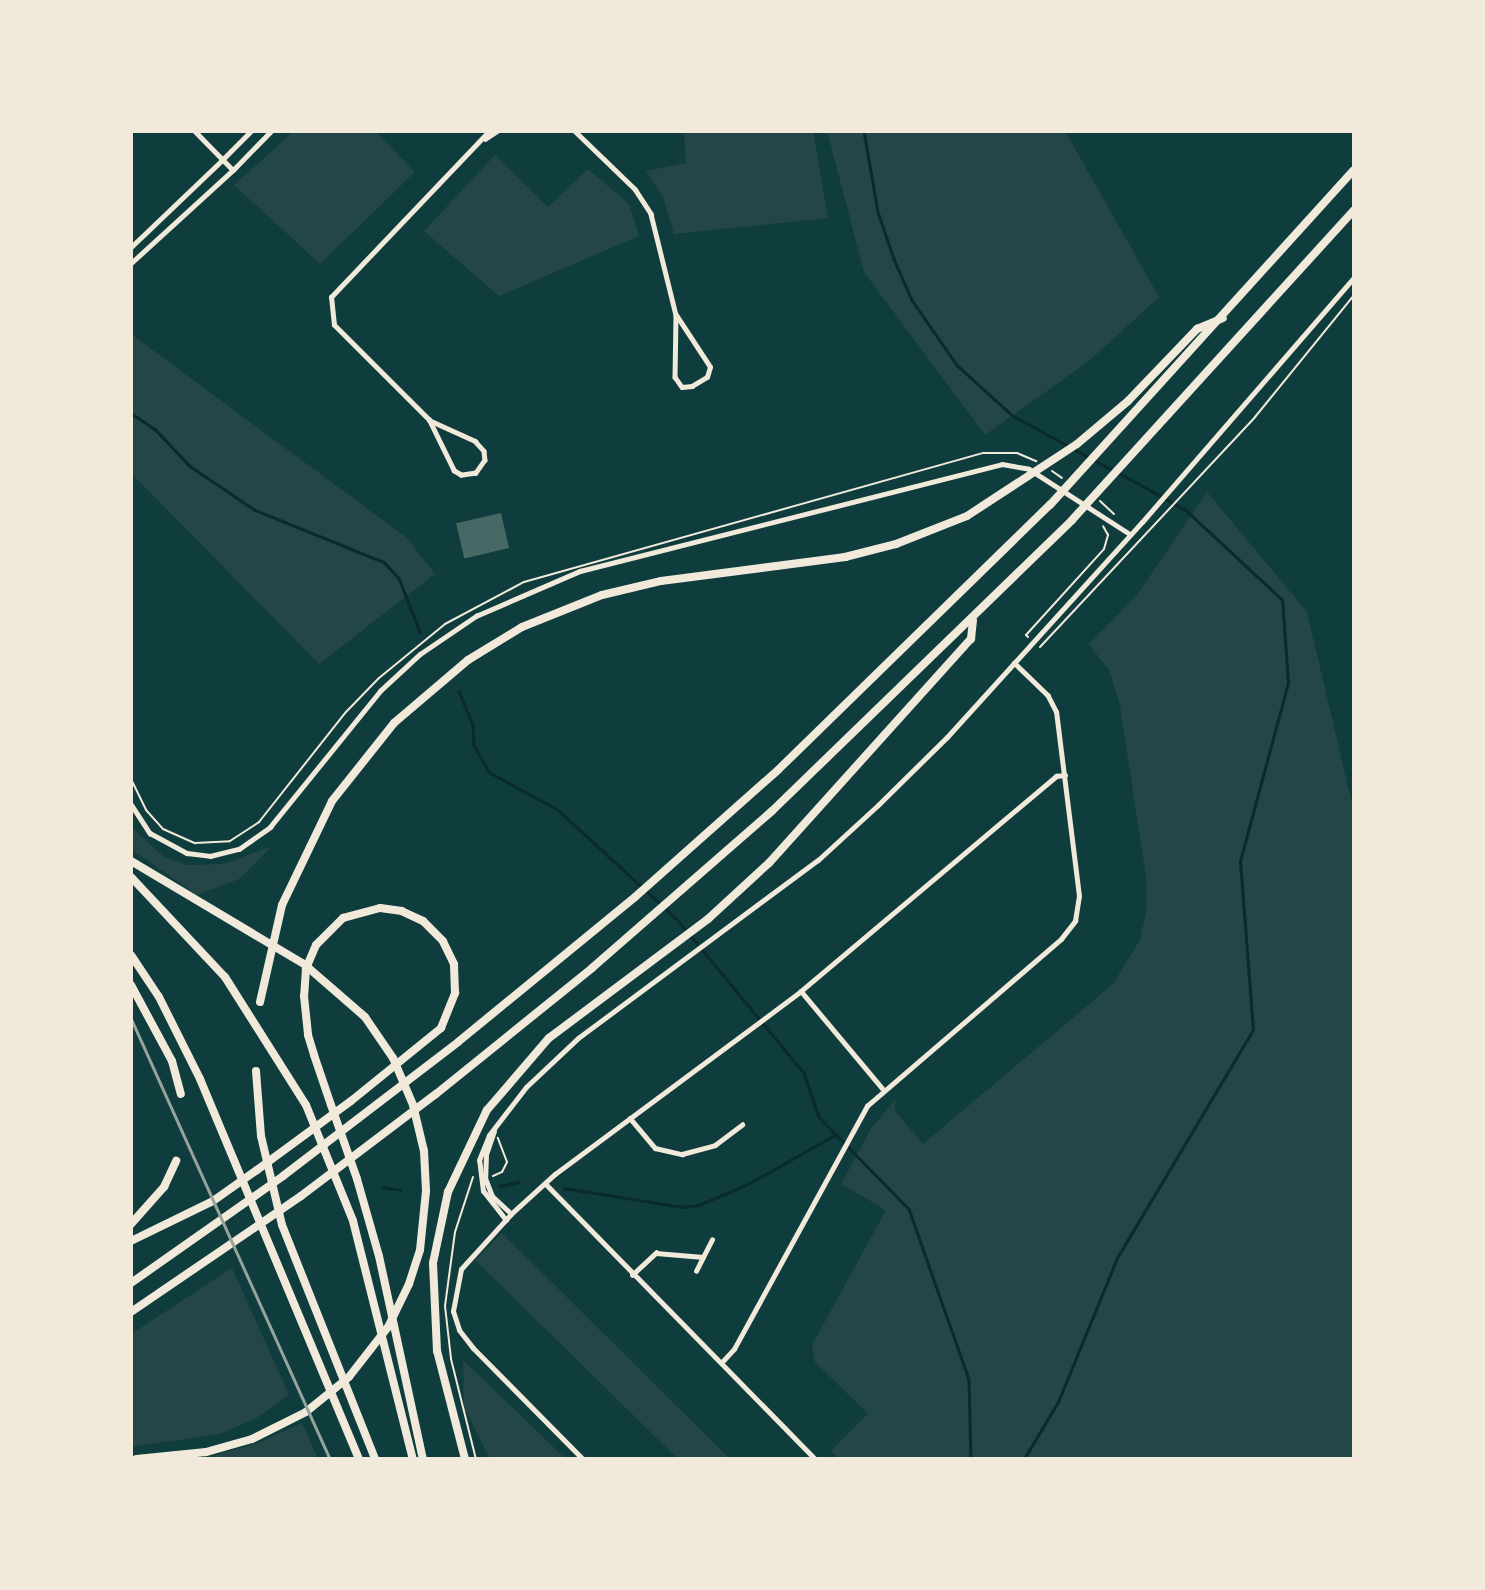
<!DOCTYPE html>
<html>
<head>
<meta charset="utf-8">
<style>
  body { margin:0 }
  #map { position:relative; width:1485px; height:1590px; overflow:hidden; background:#0f3d3e; font-family:Commissioner,sans-serif }
  div>[style] { position:absolute }
  [style*='--x'] { left:calc(var(--x)*1px); top:calc(var(--y)*1px); width:calc(var(--w)*1px); rotate:calc(var(--a)*1deg) }
  .green>* { inset:0; background:#244646 }
  .stream>* { height:2.5px; margin:-1.25px; padding:0 1.25px; transform-origin:1.25px; border-radius:1.25px; background:#0a2a2b }
  .building>* { inset:0; background:#486865; transform-origin:0 0 }
  .path>* { height:2px; margin:-1px; padding:0 1px; transform-origin:1px; border-radius:1px; background:#f1e9da }
  .minor>* { height:4.5px; margin:-2.25px; padding:0 2.25px; transform-origin:2.25px; border-radius:2.25px; background:#f1e9da }
  .tertiary>* { height:5px; margin:-2.5px; padding:0 2.5px; transform-origin:2.5px; border-radius:2.5px; background:#f1e9da }
  .motorway>* { height:8px; margin:-4px; padding:0 4px; transform-origin:4px; border-radius:4px; background:#f1e9da }
  .rail>* { height:2.5px; margin:-1.25px; padding:0 1.25px; transform-origin:1.25px; border-radius:1.25px; background:#97a49c }
  span { translate:-50% -50%; white-space:nowrap; text-align:center; line-height:1.15; -webkit-text-stroke:6px #f1e9da; paint-order:stroke }
  .frame { position:absolute; inset:0; border:133px solid #f1e9da; pointer-events:none }
</style>
</head>
<body>
<div id="map">
  <div class="green">
    <i style="clip-path:polygon(294px 131px,375px 131px,415px 172px,320px 264px,234px 185px)"></i>
    <i style="clip-path:polygon(684px 131px,813px 131px,828px 218px,674px 234px,663px 197px,646px 171px,686px 163px)"></i>
    <i style="clip-path:polygon(827px 131px,1065px 131px,1159px 297px,1089px 361px,985px 435px,864px 272px)"></i>
    <i style="clip-path:polygon(495px 155px,548px 207px,588px 169px,629px 204px,639px 236px,499px 296px,424px 231px)"></i>
    <i style="clip-path:polygon(131px 334px,407px 538px,435px 574px,319px 664px,131px 473px)"></i>
    <i style="clip-path:polygon(1207px 492px,1307px 612px,1354px 812px,1354px 1459px,839px 1459px,831px 1451px,868px 1414px,815px 1362px,812px 1345px,886px 1210px,841px 1184px,872px 1127px,895px 1100px,895px 1111px,923px 1144px,1113px 984px,1140px 940px,1147px 907px,1146px 877px,1120px 706px,1110px 672px,1089px 644px,1137px 595px)"></i>
    <i style="clip-path:polygon(131px 827px,163px 856px,186px 865px,224px 864px,272px 846px,239px 879px,197px 895px,131px 849px)"></i>
    <i style="clip-path:polygon(502px 1233px,730px 1459px,678px 1459px,475px 1260px)"></i>
    <i style="clip-path:polygon(232px 1268px,289px 1395px,255px 1419px,220px 1434px,131px 1447px,131px 1334px)"></i>
    <i style="clip-path:polygon(463px 1360px,566px 1459px,490px 1459px,464px 1407px)"></i>
    <i style="clip-path:polygon(302px 1423px,318px 1459px,202px 1459px,258px 1443px)"></i>
  </div>
  <div class="stream">
    <i style="--x:864;--y:131;--w:82;--a:80.2"></i>
    <i style="--x:878;--y:212;--w:50;--a:71.2"></i>
    <i style="--x:894;--y:259;--w:45;--a:66.3"></i>
    <i style="--x:912;--y:300;--w:79;--a:55.3"></i>
    <i style="--x:957;--y:365;--w:74;--a:42.3"></i>
    <i style="--x:1012;--y:415;--w:114;--a:28.8"></i>
    <i style="--x:131;--y:413;--w:30;--a:34"></i>
    <i style="--x:156;--y:430;--w:50;--a:46.6"></i>
    <i style="--x:190;--y:466;--w:78;--a:34.1"></i>
    <i style="--x:255;--y:510;--w:139;--a:22"></i>
    <i style="--x:384;--y:562;--w:22;--a:47"></i>
    <i style="--x:399;--y:578;--w:58;--a:68.7"></i>
    <i style="--x:459;--y:691;--w:38;--a:68"></i>
    <i style="--x:473;--y:726;--w:19;--a:87"></i>
    <i style="--x:474;--y:745;--w:31;--a:61"></i>
    <i style="--x:489;--y:772;--w:77;--a:28.6"></i>
    <i style="--x:557;--y:809;--w:161;--a:42.5"></i>
    <i style="--x:676;--y:918;--w:201;--a:50.4"></i>
    <i style="--x:804;--y:1073;--w:46;--a:71.2"></i>
    <i style="--x:819;--y:1117;--w:129;--a:45.6"></i>
    <i style="--x:909;--y:1209;--w:180;--a:70.6"></i>
    <i style="--x:969;--y:1379;--w:80;--a:88.6"></i>
    <i style="--x:500;--y:1186;--w:19;--a:-12"></i>
    <i style="--x:382;--y:1187;--w:18;--a:9"></i>
    <i style="--x:564;--y:1188;--w:119;--a:9.2"></i>
    <i style="--x:681;--y:1207;--w:18;--a:-6"></i>
    <i style="--x:699;--y:1205;--w:51;--a:-23.1"></i>
    <i style="--x:746;--y:1185;--w:102;--a:-29.3"></i>
    <i style="--x:1024;--y:1459;--w:66;--a:-59.2"></i>
    <i style="--x:1058;--y:1402;--w:156;--a:-67.7"></i>
    <i style="--x:1117;--y:1258;--w:265;--a:-59.2"></i>
    <i style="--x:1253;--y:1030;--w:169;--a:-94.4"></i>
    <i style="--x:1240;--y:861;--w:184;--a:-74.9"></i>
    <i style="--x:1288;--y:683;--w:83;--a:-94.1"></i>
    <i style="--x:1282;--y:600;--w:132;--a:-137.1"></i>
    <i style="--x:1185;--y:510;--w:77;--a:-151.1"></i>
  </div>
  <div class="building">
    <i style="left:501px;top:513px;width:36px;height:46px;rotate:77deg"></i>
  </div>
  <div class="path">
    <i style="--x:1052;--y:471;--w:12;--a:35"></i>
    <i style="--x:1100;--y:501;--w:19;--a:43"></i>
    <i style="--x:1028;--y:637;--w:3;--a:-135"></i>
    <i style="--x:1026;--y:635;--w:116;--a:-47.8"></i>
    <i style="--x:1104;--y:549;--w:15;--a:-74"></i>
    <i style="--x:1108;--y:535;--w:10;--a:-119"></i>
    <i style="--x:1040;--y:647;--w:315;--a:-46.9"></i>
    <i style="--x:1255;--y:417;--w:157;--a:-50.9"></i>
    <i style="--x:131;--y:779;--w:34;--a:64"></i>
    <i style="--x:146;--y:810;--w:25;--a:48"></i>
    <i style="--x:163;--y:829;--w:35;--a:24"></i>
    <i style="--x:195;--y:843;--w:35;--a:-3"></i>
    <i style="--x:230;--y:841;--w:35;--a:-33"></i>
    <i style="--x:259;--y:822;--w:140;--a:-51.7"></i>
    <i style="--x:346;--y:712;--w:47;--a:-45.9"></i>
    <i style="--x:379;--y:678;--w:85;--a:-39.3"></i>
    <i style="--x:445;--y:624;--w:89;--a:-28"></i>
    <i style="--x:524;--y:582;--w:478;--a:-15.7"></i>
    <i style="--x:984;--y:453;--w:33;--a:0"></i>
    <i style="--x:1017;--y:453;--w:21;--a:23"></i>
    <i style="--x:493;--y:1176;--w:10;--a:-24"></i>
    <i style="--x:502;--y:1172;--w:11;--a:-63"></i>
    <i style="--x:507;--y:1162;--w:26;--a:-111"></i>
    <i style="--x:473;--y:1177;--w:58;--a:108.1"></i>
    <i style="--x:455;--y:1232;--w:75;--a:97.7"></i>
    <i style="--x:445;--y:1306;--w:53;--a:83.5"></i>
    <i style="--x:451;--y:1359;--w:103;--a:76"></i>
  </div>
  <div class="minor">
    <i style="--x:195;--y:131;--w:54;--a:45.7"></i>
    <i style="--x:233;--y:170;--w:54;--a:-45.7"></i>
    <i style="--x:575;--y:131;--w:83;--a:44"></i>
    <i style="--x:635;--y:189;--w:30;--a:57"></i>
    <i style="--x:651;--y:214;--w:104;--a:76.1"></i>
    <i style="--x:676;--y:315;--w:62;--a:90.9"></i>
    <i style="--x:675;--y:377;--w:12;--a:55"></i>
    <i style="--x:682;--y:387;--w:10;--a:-6"></i>
    <i style="--x:692;--y:386;--w:17;--a:-31"></i>
    <i style="--x:707;--y:377;--w:10;--a:-73"></i>
    <i style="--x:710;--y:367;--w:62;--a:-123.2"></i>
    <i style="--x:485;--y:139;--w:14;--a:-34"></i>
    <i style="--x:223;--y:159;--w:40;--a:-45"></i>
    <i style="--x:429;--y:420;--w:51;--a:24.5"></i>
    <i style="--x:475;--y:441;--w:13;--a:48"></i>
    <i style="--x:484;--y:451;--w:9;--a:84"></i>
    <i style="--x:485;--y:460;--w:16;--a:125"></i>
    <i style="--x:476;--y:473;--w:15;--a:172"></i>
    <i style="--x:461;--y:475;--w:8;--a:-150"></i>
    <i style="--x:454;--y:471;--w:57;--a:-116.1"></i>
    <i style="--x:429;--y:420;--w:134;--a:-135"></i>
    <i style="--x:334;--y:325;--w:28;--a:-96"></i>
    <i style="--x:331;--y:297;--w:229;--a:-46.4"></i>
    <i style="--x:131;--y:804;--w:35;--a:57"></i>
    <i style="--x:150;--y:833;--w:42;--a:28.4"></i>
    <i style="--x:187;--y:853;--w:23;--a:7"></i>
    <i style="--x:210;--y:856;--w:30;--a:-14"></i>
    <i style="--x:239;--y:849;--w:38;--a:-35"></i>
    <i style="--x:270;--y:827;--w:175;--a:-51"></i>
    <i style="--x:380;--y:691;--w:54;--a:-42.8"></i>
    <i style="--x:420;--y:654;--w:68;--a:-34.2"></i>
    <i style="--x:476;--y:616;--w:113;--a:-23.4"></i>
    <i style="--x:580;--y:571;--w:435;--a:-14.2"></i>
    <i style="--x:1002;--y:464;--w:27;--a:10"></i>
    <i style="--x:1029;--y:469;--w:120;--a:32.8"></i>
    <i style="--x:801;--y:991;--w:126;--a:50.1"></i>
    <i style="--x:630;--y:1118;--w:39;--a:50"></i>
    <i style="--x:655;--y:1148;--w:28;--a:13"></i>
    <i style="--x:682;--y:1154;--w:34;--a:-15"></i>
    <i style="--x:715;--y:1145;--w:34;--a:-37"></i>
    <i style="--x:545;--y:1183;--w:386;--a:45.6"></i>
    <i style="--x:511;--y:1214;--w:59;--a:-42.3"></i>
    <i style="--x:555;--y:1174;--w:307;--a:-36.6"></i>
    <i style="--x:801;--y:991;--w:334;--a:-40.1"></i>
    <i style="--x:1056;--y:776;--w:9;--a:-6"></i>
    <i style="--x:696;--y:1271;--w:35;--a:-63"></i>
    <i style="--x:632;--y:1275;--w:33;--a:-43"></i>
    <i style="--x:656;--y:1253;--w:47;--a:4.9"></i>
    <i style="--x:721;--y:1363;--w:19;--a:-47"></i>
    <i style="--x:734;--y:1349;--w:277;--a:-61.3"></i>
    <i style="--x:867;--y:1106;--w:256;--a:-40.7"></i>
    <i style="--x:1061;--y:939;--w:23;--a:-52"></i>
    <i style="--x:1075;--y:921;--w:25;--a:-81"></i>
    <i style="--x:1079;--y:896;--w:185;--a:-97.1"></i>
    <i style="--x:1056;--y:712;--w:18;--a:-117"></i>
    <i style="--x:1048;--y:696;--w:47;--a:-135.9"></i>
  </div>
  <div class="tertiary">
    <i style="--x:131;--y:247;--w:127;--a:-43.7"></i>
    <i style="--x:131;--y:263;--w:138;--a:-42.4"></i>
    <i style="--x:494;--y:1131;--w:24;--a:109"></i>
    <i style="--x:486;--y:1154;--w:24;--a:92"></i>
    <i style="--x:485;--y:1178;--w:19;--a:69"></i>
    <i style="--x:492;--y:1196;--w:26;--a:43"></i>
    <i style="--x:511;--y:1214;--w:74;--a:132.3"></i>
    <i style="--x:461;--y:1269;--w:43;--a:100.8"></i>
    <i style="--x:453;--y:1311;--w:20;--a:72"></i>
    <i style="--x:459;--y:1330;--w:23;--a:52"></i>
    <i style="--x:473;--y:1348;--w:156;--a:45.3"></i>
    <i style="--x:506;--y:1220;--w:37;--a:-128"></i>
    <i style="--x:483;--y:1191;--w:31;--a:-97"></i>
    <i style="--x:479;--y:1160;--w:27;--a:-68"></i>
    <i style="--x:489;--y:1135;--w:61;--a:-52.4"></i>
    <i style="--x:526;--y:1087;--w:71;--a:-43.3"></i>
    <i style="--x:578;--y:1038;--w:299;--a:-36.6"></i>
    <i style="--x:818;--y:860;--w:81;--a:-42.5"></i>
    <i style="--x:878;--y:805;--w:97;--a:-44.6"></i>
    <i style="--x:947;--y:737;--w:290;--a:-47.8"></i>
    <i style="--x:1142;--y:522;--w:324;--a:-49.1"></i>
  </div>
  <div class="motorway">
    <i style="--x:131;--y:861;--w:201;--a:30.8"></i>
    <i style="--x:304;--y:964;--w:81;--a:41"></i>
    <i style="--x:365;--y:1017;--w:50;--a:55.7"></i>
    <i style="--x:393;--y:1058;--w:51;--a:66.9"></i>
    <i style="--x:413;--y:1105;--w:47;--a:76.6"></i>
    <i style="--x:424;--y:1151;--w:40;--a:87.1"></i>
    <i style="--x:426;--y:1191;--w:59;--a:95.8"></i>
    <i style="--x:420;--y:1250;--w:36;--a:108"></i>
    <i style="--x:409;--y:1284;--w:48;--a:116"></i>
    <i style="--x:388;--y:1327;--w:63;--a:128"></i>
    <i style="--x:349;--y:1377;--w:55;--a:140.9"></i>
    <i style="--x:306;--y:1412;--w:60;--a:153.4"></i>
    <i style="--x:252;--y:1439;--w:48;--a:164.2"></i>
    <i style="--x:206;--y:1452;--w:70;--a:174.3"></i>
    <i style="--x:131;--y:877;--w:137;--a:46.8"></i>
    <i style="--x:225;--y:977;--w:151;--a:57.7"></i>
    <i style="--x:306;--y:1105;--w:125;--a:67.9"></i>
    <i style="--x:353;--y:1221;--w:245;--a:75.9"></i>
    <i style="--x:131;--y:955;--w:50;--a:56.3"></i>
    <i style="--x:159;--y:997;--w:92;--a:63.4"></i>
    <i style="--x:200;--y:1079;--w:412;--a:67.3"></i>
    <i style="--x:131;--y:985;--w:86;--a:61.7"></i>
    <i style="--x:172;--y:1061;--w:34;--a:75"></i>
    <i style="--x:260;--y:1002;--w:99;--a:-77.2"></i>
    <i style="--x:282;--y:905;--w:115;--a:-64.3"></i>
    <i style="--x:332;--y:801;--w:100;--a:-51.5"></i>
    <i style="--x:394;--y:723;--w:97;--a:-40.4"></i>
    <i style="--x:468;--y:660;--w:63;--a:-31.4"></i>
    <i style="--x:522;--y:627;--w:86;--a:-21.8"></i>
    <i style="--x:602;--y:595;--w:61;--a:-13.3"></i>
    <i style="--x:661;--y:581;--w:186;--a:-7.4"></i>
    <i style="--x:845;--y:557;--w:53;--a:-14.3"></i>
    <i style="--x:896;--y:544;--w:76;--a:-21.5"></i>
    <i style="--x:967;--y:516;--w:131;--a:-33.2"></i>
    <i style="--x:1077;--y:444;--w:67;--a:-40.1"></i>
    <i style="--x:1128;--y:401;--w:100;--a:-46.2"></i>
    <i style="--x:1197;--y:329;--w:28;--a:-23"></i>
    <i style="--x:256;--y:1071;--w:65;--a:85.6"></i>
    <i style="--x:261;--y:1136;--w:91;--a:76.7"></i>
    <i style="--x:282;--y:1225;--w:252;--a:68.3"></i>
    <i style="--x:131;--y:1224;--w:50;--a:-48.3"></i>
    <i style="--x:164;--y:1187;--w:29;--a:-65"></i>
    <i style="--x:131;--y:1241;--w:91;--a:-26"></i>
    <i style="--x:213;--y:1201;--w:54;--a:-35.2"></i>
    <i style="--x:257;--y:1170;--w:117;--a:-36.3"></i>
    <i style="--x:351;--y:1101;--w:116;--a:-39"></i>
    <i style="--x:441;--y:1028;--w:38;--a:-68"></i>
    <i style="--x:455;--y:993;--w:29;--a:-92"></i>
    <i style="--x:454;--y:964;--w:25;--a:-116"></i>
    <i style="--x:443;--y:941;--w:28;--a:-135"></i>
    <i style="--x:423;--y:921;--w:23;--a:-155"></i>
    <i style="--x:402;--y:911;--w:22;--a:-172"></i>
    <i style="--x:380;--y:908;--w:38;--a:165"></i>
    <i style="--x:343;--y:918;--w:38;--a:135"></i>
    <i style="--x:316;--y:945;--w:26;--a:113"></i>
    <i style="--x:306;--y:969;--w:27;--a:94"></i>
    <i style="--x:304;--y:996;--w:39;--a:84"></i>
    <i style="--x:308;--y:1035;--w:21;--a:73"></i>
    <i style="--x:314;--y:1055;--w:53;--a:71.2"></i>
    <i style="--x:331;--y:1105;--w:78;--a:70.6"></i>
    <i style="--x:357;--y:1179;--w:80;--a:74.1"></i>
    <i style="--x:379;--y:1256;--w:208;--a:77.8"></i>
    <i style="--x:131;--y:1283;--w:186;--a:-35.1"></i>
    <i style="--x:283;--y:1176;--w:220;--a:-37.4"></i>
    <i style="--x:458;--y:1042;--w:229;--a:-39.3"></i>
    <i style="--x:635;--y:897;--w:191;--a:-41.6"></i>
    <i style="--x:778;--y:770;--w:380;--a:-44.3"></i>
    <i style="--x:1050;--y:505;--w:452;--a:-47.8"></i>
    <i style="--x:131;--y:1312;--w:206;--a:-34.3"></i>
    <i style="--x:301;--y:1196;--w:169;--a:-37.1"></i>
    <i style="--x:436;--y:1094;--w:201;--a:-38.9"></i>
    <i style="--x:592;--y:968;--w:239;--a:-41.1"></i>
    <i style="--x:772;--y:811;--w:418;--a:-44.1"></i>
    <i style="--x:1072;--y:520;--w:419;--a:-47.7"></i>
    <i style="--x:465;--y:1459;--w:112;--a:-104.5"></i>
    <i style="--x:437;--y:1351;--w:88;--a:-92.6"></i>
    <i style="--x:433;--y:1263;--w:73;--a:-78.1"></i>
    <i style="--x:448;--y:1192;--w:91;--a:-64.6"></i>
    <i style="--x:487;--y:1110;--w:95;--a:-49.3"></i>
    <i style="--x:549;--y:1038;--w:199;--a:-36.8"></i>
    <i style="--x:708;--y:919;--w:83;--a:-42.6"></i>
    <i style="--x:769;--y:863;--w:302;--a:-48"></i>
    <i style="--x:971;--y:639;--w:19;--a:-84"></i>
  </div>
  <div class="rail">
    <i style="--x:131;--y:1018;--w:484;--a:65.7"></i>
  </div>
  <div class="frame"></div>
</div>
</body>
</html>
